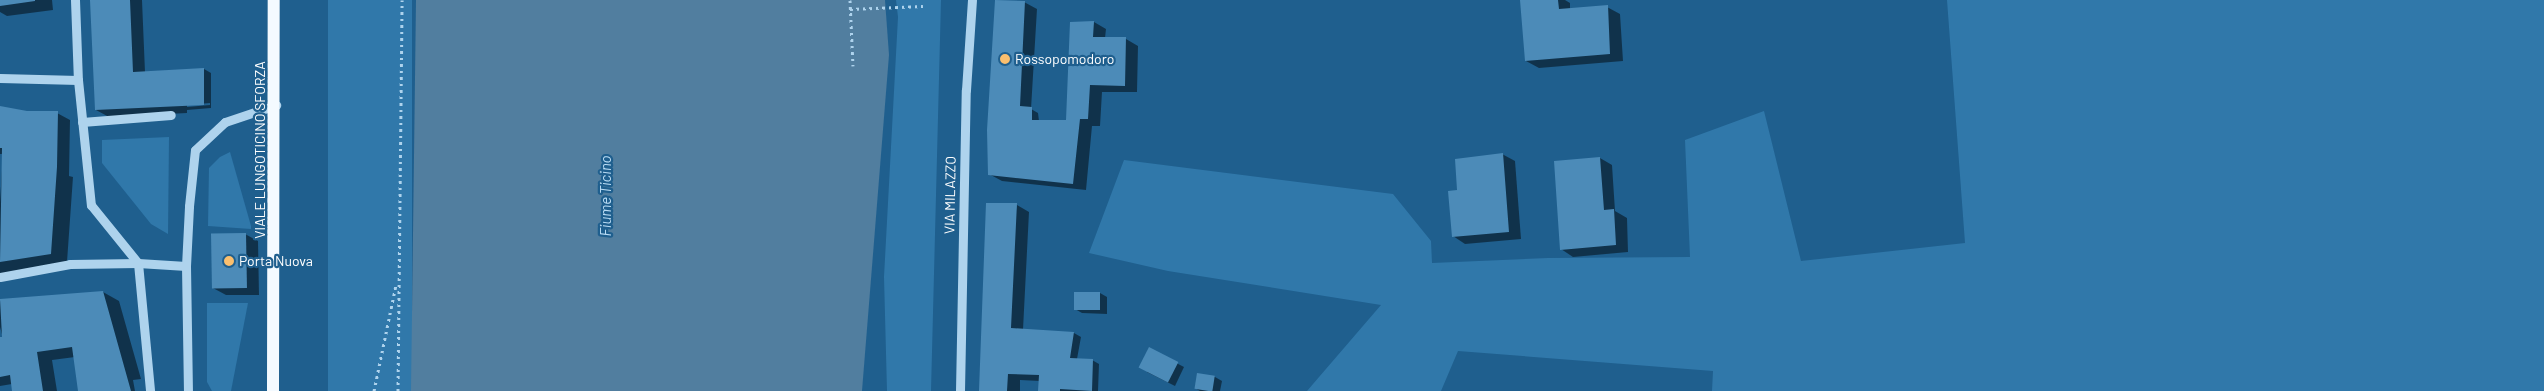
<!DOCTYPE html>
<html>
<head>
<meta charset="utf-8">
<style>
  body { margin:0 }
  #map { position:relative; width:2544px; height:391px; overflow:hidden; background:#1f5f8e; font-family:Barlow,sans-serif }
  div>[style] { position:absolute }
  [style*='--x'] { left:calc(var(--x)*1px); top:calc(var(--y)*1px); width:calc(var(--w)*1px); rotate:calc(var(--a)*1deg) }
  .green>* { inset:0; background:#3078aa; transform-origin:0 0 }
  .water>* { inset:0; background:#517e9f }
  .shadow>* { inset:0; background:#0007 }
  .building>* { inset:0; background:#4c8bb8; transform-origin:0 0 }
  .path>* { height:3px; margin-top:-1.5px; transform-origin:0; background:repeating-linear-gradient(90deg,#aed3ed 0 2.5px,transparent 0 6.5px) }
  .minor>* { height:9px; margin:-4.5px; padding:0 4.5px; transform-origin:4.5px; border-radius:4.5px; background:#aed3ed }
  .major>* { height:12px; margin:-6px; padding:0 6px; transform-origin:6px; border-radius:6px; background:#f4faff }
  .dots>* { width:14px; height:14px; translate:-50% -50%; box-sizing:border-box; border:2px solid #1f5f8e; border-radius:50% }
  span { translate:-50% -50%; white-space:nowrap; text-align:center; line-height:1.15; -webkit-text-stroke:4.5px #1f5f8e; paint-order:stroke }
  .poi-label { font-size:14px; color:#fff }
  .left { translate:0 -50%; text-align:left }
  .street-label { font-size:14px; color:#fff }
  .water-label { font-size:15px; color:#badcf4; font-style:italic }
</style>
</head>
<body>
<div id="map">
  <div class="green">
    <i style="left:328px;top:0;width:84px;height:391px"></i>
    <i style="clip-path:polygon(896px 0,941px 0,931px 391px,887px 391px,884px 277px,898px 17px)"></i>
    <i style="clip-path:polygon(1947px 0,2544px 0,2544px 391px,1712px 391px,1713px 371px,1458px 351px,1441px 391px,1307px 391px,1381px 305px,1168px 271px,1089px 253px,1124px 160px,1393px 194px,1431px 241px,1432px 263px,1548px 258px,1690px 257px,1685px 140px,1764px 111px,1801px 261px,1965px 243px)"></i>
    <i style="clip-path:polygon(169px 137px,168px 234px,151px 224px,102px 163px,102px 140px)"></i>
    <i style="clip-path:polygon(230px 152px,251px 226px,251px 229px,208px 226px,209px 168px,220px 157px)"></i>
    <i style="clip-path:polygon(207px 303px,248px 303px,231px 391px,212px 391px,207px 382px)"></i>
  </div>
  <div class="water">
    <i style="clip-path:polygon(416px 0,885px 0,889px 55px,862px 391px,411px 391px)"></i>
  </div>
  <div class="shadow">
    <i style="clip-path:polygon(0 0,52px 0,53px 10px,7px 16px,0 12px)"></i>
    <i style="clip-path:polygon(evenodd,92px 0,142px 0,145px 72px,204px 69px,211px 73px,211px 108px,187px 110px,187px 113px,109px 117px,96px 110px,92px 0,210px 103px,210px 105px,187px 107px,187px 105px,210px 103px)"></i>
    <i style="clip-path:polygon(1521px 0,1565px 0,1570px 3px,1570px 9px,1607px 7px,1620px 14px,1623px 61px,1539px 68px,1526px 61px)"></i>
    <i style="clip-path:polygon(1024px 2px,1037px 9px,1031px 109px,1038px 113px,1039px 121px,1067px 121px,1094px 22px,1106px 29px,1105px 38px,1126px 39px,1138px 46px,1137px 92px,1102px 92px,1100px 126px,1092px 126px,1086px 190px,1002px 181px,989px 174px)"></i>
    <i style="clip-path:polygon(0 108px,26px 112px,57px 113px,70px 120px,69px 176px,73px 177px,67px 262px,0 274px,0 202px,3px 154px,0 154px)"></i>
    <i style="clip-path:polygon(1502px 154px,1515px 161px,1521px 239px,1465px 244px,1453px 236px,1459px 191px)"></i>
    <i style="clip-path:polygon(1600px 158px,1612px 165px,1615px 211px,1627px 218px,1628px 252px,1573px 257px,1561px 249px)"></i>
    <i style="clip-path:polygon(1017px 205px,1029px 212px,1023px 330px,1074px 333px,1081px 337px,1077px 359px,1092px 360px,1099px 364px,1098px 391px,1040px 391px,1040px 381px,1020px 380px,1020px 391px,981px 391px)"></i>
    <i style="clip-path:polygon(245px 234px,258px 241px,259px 295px,226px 295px,213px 288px)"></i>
    <i style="clip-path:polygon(103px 292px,119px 301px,141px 379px,133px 380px,135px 391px,80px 391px,75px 357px,52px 360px,57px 391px,13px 391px,12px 384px,0 386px,0 338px,3px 338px,0 327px,0 301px)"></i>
    <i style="clip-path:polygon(1075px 293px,1100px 293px,1107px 297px,1107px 314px,1082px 313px,1075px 309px)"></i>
    <i style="clip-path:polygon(1149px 349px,1184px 367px,1175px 386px,1147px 372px)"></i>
    <i style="clip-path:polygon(1198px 374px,1215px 377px,1222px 381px,1220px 391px,1200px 391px,1195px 388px)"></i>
  </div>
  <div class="building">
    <i style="clip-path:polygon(0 0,35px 0,35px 1px,0 6px)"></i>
    <i style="clip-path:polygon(90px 0,130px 0,133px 72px,204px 68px,204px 105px,95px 110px)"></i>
    <i style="clip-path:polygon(995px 0,1025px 1px,1020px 106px,1032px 107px,1032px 120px,1066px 120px,1070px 22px,1094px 21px,1093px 37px,1126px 37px,1125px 86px,1090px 85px,1088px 119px,1080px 119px,1073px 184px,988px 175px,987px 130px)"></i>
    <i style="clip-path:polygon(1520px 0,1558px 0,1559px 9px,1608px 5px,1610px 54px,1525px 61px)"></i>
    <i style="clip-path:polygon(0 106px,27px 111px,58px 111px,57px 167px,51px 254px,0 262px,2px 148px,0 148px)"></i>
    <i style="clip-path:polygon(1503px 153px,1509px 232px,1452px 237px,1448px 191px,1457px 190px,1455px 159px)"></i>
    <i style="clip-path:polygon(1600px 157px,1604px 210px,1614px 209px,1616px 245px,1560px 250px,1554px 161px)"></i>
    <i style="clip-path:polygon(986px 203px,1017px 203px,1011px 328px,1074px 332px,1070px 358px,1093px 359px,1092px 391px,1060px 389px,1060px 391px,1038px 391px,1039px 375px,1008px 374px,1007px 391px,979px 391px)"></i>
    <i style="left:246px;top:233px;width:55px;height:35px;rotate:89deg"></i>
    <i style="clip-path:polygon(103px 291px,131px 391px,78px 391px,72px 347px,37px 352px,43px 391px,12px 391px,10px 375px,0 377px,0 337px,2px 337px,0 299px)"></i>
    <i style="left:1074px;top:292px;width:26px;height:18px"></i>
    <i style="left:1149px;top:347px;width:33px;height:23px;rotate:27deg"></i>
    <i style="left:1197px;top:373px;width:18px;height:16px;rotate:9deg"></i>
  </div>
  <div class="path">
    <i style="--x:850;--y:0;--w:66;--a:87.4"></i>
    <i style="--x:850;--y:9;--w:73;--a:-2.4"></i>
    <i style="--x:374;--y:391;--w:108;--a:-78.3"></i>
    <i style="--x:398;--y:391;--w:391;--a:-89.4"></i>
  </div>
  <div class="minor">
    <i style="--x:75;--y:0;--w:80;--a:87.9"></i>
    <i style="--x:78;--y:80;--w:126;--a:84.1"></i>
    <i style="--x:91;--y:205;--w:75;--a:51"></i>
    <i style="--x:0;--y:78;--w:78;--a:1.5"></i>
    <i style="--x:82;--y:122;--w:89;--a:-4.5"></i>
    <i style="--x:138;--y:263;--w:129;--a:84.6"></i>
    <i style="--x:186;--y:266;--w:60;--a:-87.1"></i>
    <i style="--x:189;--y:206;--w:56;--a:-83.9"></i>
    <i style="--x:195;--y:150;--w:41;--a:-43"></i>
    <i style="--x:225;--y:122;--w:54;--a:-18.4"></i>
    <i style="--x:0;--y:277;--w:71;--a:-10.5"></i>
    <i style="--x:70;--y:264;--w:68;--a:-0.8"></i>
    <i style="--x:138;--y:263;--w:48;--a:3.6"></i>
    <i style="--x:186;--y:266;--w:125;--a:89.1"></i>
    <i style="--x:960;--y:391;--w:301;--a:-88.9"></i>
    <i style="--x:966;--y:90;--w:90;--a:-86.2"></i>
  </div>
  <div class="major">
    <i style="--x:273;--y:391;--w:391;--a:-89.9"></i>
  </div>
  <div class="dots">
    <i style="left:1005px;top:59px;background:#fabf6e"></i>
    <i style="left:229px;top:261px;background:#fabf6e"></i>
  </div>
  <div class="poi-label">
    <span class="left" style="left:1015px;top:59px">Rossopomodoro</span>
    <span class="left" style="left:239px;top:261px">Porta Nuova</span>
  </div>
  <div class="street-label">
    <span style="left:260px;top:150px;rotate:-90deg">VIALE LUNGOTICINO SFORZA</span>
    <span style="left:950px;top:195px;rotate:-89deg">VIA MILAZZO</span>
  </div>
  <div class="water-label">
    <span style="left:606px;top:196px;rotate:-90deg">Fiume Ticino</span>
  </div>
</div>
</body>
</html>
